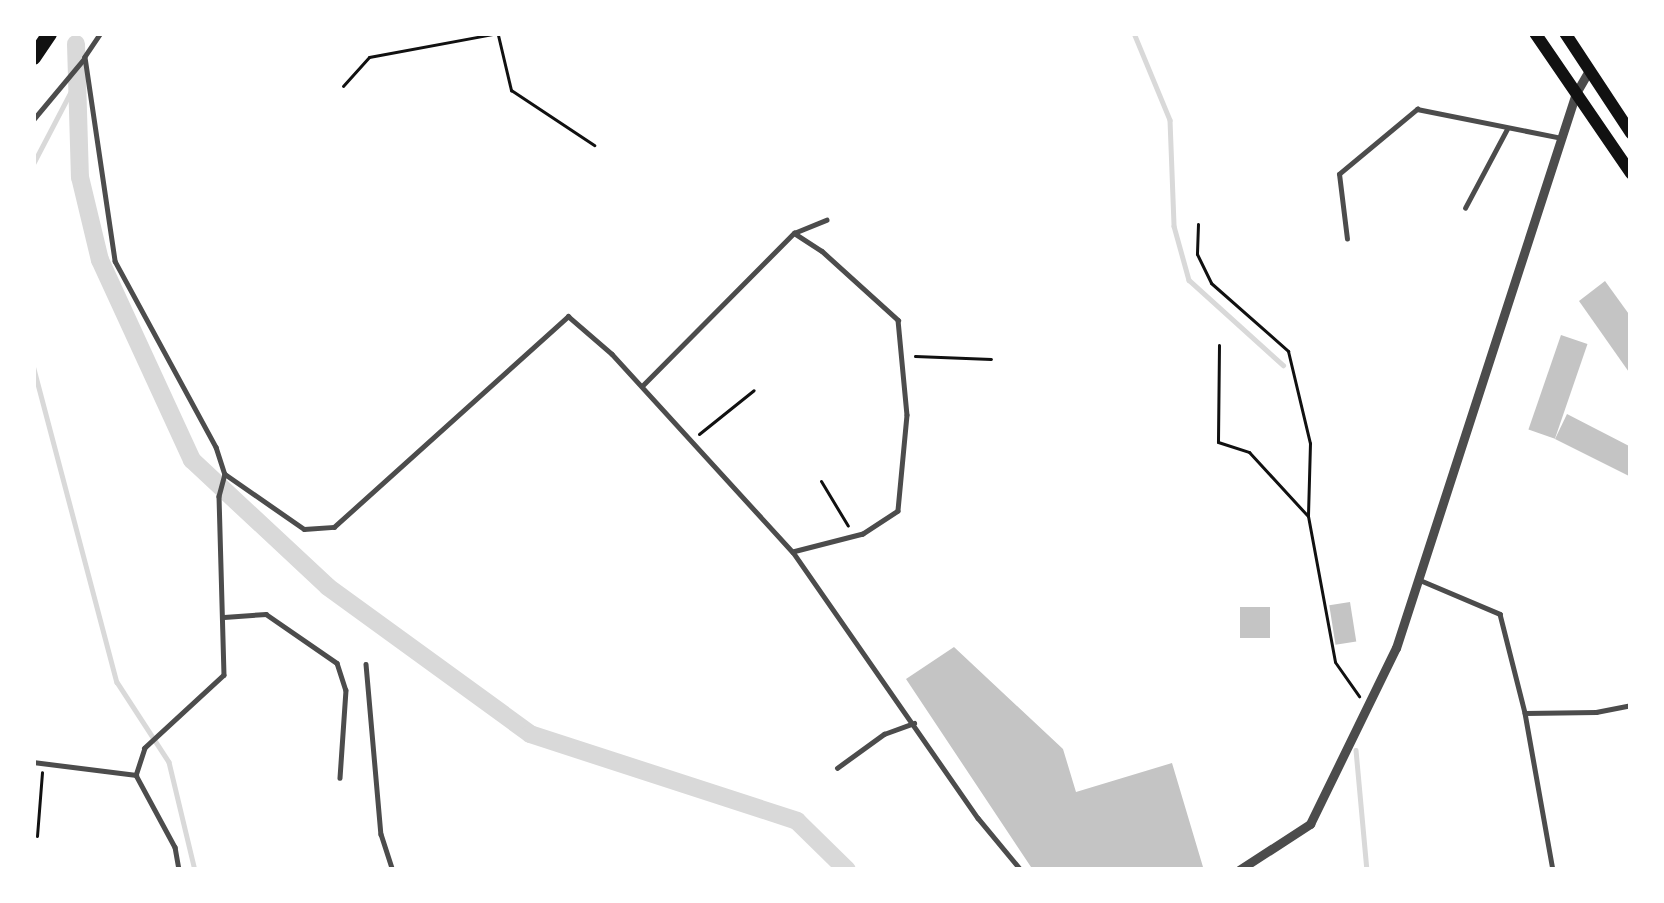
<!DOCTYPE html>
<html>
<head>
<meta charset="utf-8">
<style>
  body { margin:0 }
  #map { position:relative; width:1664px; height:903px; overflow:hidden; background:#fff; font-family:"Noto Sans",sans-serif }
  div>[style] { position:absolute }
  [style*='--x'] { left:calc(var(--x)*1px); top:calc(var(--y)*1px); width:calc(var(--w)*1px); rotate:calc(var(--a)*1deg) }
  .stream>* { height:4.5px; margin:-2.25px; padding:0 2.25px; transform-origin:2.25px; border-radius:2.25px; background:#d9d9d9 }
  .canal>* { height:18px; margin:-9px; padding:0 9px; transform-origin:9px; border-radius:9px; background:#d9d9d9 }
  .building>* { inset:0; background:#c4c4c4; transform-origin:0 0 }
  .path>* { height:3px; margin:-1.5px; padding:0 1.5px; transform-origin:1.5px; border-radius:1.5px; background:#111 }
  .service>* { height:4.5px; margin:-2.25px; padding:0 2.25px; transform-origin:2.25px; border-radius:2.25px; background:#4c4c4c }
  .tertiary>* { height:9px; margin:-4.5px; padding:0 4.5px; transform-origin:4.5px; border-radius:4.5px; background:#4c4c4c }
  .primary>* { height:12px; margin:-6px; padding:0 6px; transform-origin:6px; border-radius:6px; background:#111 }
  .motorway>* { height:15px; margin:-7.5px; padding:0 7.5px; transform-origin:7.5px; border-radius:7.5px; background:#111 }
  span { translate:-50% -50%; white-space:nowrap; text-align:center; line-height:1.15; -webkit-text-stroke:9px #fff; paint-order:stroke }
  .frame { position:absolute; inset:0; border:36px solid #fff; pointer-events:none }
</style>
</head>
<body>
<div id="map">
  <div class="stream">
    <i style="--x:1134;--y:33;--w:94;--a:67.5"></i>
    <i style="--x:1170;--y:120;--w:106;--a:87.8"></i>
    <i style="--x:1174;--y:226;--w:56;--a:74.5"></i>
    <i style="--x:1189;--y:280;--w:127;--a:42.1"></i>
    <i style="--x:33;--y:164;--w:97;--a:-62.4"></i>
    <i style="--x:33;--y:365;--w:328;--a:75.2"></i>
    <i style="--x:117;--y:682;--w:95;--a:57"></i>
    <i style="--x:169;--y:762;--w:111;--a:76.5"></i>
    <i style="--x:1356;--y:750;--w:121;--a:84.8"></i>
  </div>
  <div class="canal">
    <i style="--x:76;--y:44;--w:133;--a:88.3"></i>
    <i style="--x:80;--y:177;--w:85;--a:76.5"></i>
    <i style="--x:100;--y:260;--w:220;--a:65.3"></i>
    <i style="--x:192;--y:460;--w:186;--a:43"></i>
    <i style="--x:328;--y:587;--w:250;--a:36"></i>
    <i style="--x:530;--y:734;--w:281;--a:18"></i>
    <i style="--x:797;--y:821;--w:70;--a:44.4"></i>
  </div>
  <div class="building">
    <i style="clip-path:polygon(1605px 281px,1631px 317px,1631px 375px,1579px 301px)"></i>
    <i style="left:1561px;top:335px;width:28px;height:100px;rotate:19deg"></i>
    <i style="clip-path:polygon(1567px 414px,1631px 447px,1631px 477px,1555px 439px)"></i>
    <i style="left:1350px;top:602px;width:40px;height:21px;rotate:81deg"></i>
    <i style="left:1270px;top:607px;width:31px;height:30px;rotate:90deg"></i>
    <i style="clip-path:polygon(954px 647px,1063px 749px,1076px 792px,1172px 763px,1203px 867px,1033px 870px,906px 679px)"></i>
  </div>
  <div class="path">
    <i style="--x:498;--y:35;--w:57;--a:76.7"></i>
    <i style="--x:511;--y:90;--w:100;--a:33.5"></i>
    <i style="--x:343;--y:86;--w:39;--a:-48"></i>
    <i style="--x:369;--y:57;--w:131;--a:-10.5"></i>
    <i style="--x:1198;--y:224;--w:30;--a:92"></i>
    <i style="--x:1197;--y:254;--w:32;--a:64"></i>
    <i style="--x:1211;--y:283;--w:103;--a:41.4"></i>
    <i style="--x:1288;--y:351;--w:95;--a:76.6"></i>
    <i style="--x:1310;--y:443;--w:73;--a:91.6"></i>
    <i style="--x:1308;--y:516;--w:148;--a:79.5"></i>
    <i style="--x:1335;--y:662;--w:42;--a:54.8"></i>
    <i style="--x:1219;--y:345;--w:97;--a:90.6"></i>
    <i style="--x:1218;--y:442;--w:33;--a:18"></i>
    <i style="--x:1249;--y:452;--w:86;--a:47.4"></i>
    <i style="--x:915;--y:356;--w:76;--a:2.3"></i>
    <i style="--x:699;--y:434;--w:70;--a:-38.7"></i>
    <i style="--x:821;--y:481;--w:52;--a:59"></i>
    <i style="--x:37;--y:836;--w:64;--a:-85.5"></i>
  </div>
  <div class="service">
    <i style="--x:101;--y:33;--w:29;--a:124"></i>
    <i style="--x:85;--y:57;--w:206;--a:81.6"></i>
    <i style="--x:115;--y:261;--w:212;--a:61.5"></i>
    <i style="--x:216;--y:447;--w:28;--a:72"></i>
    <i style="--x:225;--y:474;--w:23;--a:105"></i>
    <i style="--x:219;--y:496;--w:179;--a:88.4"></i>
    <i style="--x:224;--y:675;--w:108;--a:137.3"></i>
    <i style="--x:145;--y:748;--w:28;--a:108"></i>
    <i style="--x:136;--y:775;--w:82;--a:61.6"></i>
    <i style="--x:175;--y:847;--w:23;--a:80"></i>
    <i style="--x:33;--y:120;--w:78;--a:-50.2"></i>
    <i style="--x:1465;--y:208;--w:89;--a:-62"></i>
    <i style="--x:794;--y:233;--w:35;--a:-22"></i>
    <i style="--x:1347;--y:239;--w:65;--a:-97"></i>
    <i style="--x:1339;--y:174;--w:102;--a:-39.8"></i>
    <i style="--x:1417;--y:109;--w:148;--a:11.3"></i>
    <i style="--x:642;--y:386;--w:216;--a:-45.2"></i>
    <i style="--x:794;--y:233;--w:33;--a:33"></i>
    <i style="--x:822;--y:251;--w:103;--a:42.2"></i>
    <i style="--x:898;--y:320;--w:95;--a:84.6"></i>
    <i style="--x:907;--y:415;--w:96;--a:95.4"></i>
    <i style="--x:898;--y:511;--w:42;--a:146.7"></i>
    <i style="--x:863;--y:534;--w:72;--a:165.6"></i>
    <i style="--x:225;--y:474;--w:96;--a:34.8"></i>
    <i style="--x:304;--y:529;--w:30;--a:-4"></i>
    <i style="--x:334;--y:527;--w:315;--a:-42"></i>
    <i style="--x:568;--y:316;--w:58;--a:40.8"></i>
    <i style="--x:612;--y:354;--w:268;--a:47.6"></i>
    <i style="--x:793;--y:552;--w:324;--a:55.2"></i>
    <i style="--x:978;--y:818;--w:67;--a:50.4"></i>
    <i style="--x:1420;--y:580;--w:87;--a:23"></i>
    <i style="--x:1500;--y:614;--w:102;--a:75.8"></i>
    <i style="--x:1525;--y:713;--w:159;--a:79.9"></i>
    <i style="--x:224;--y:617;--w:42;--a:-4.1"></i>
    <i style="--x:266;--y:614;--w:86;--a:34.6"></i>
    <i style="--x:337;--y:663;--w:28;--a:72"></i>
    <i style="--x:346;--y:690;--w:88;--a:93.9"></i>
    <i style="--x:366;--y:664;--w:171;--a:85"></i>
    <i style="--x:381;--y:834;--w:38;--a:72"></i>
    <i style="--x:1525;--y:713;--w:71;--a:-0.8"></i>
    <i style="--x:1596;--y:712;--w:36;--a:-11"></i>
    <i style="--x:33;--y:762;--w:104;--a:7.2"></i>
    <i style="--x:837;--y:768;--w:58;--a:-35.9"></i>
    <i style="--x:884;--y:734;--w:32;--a:-20"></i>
  </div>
  <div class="tertiary">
    <i style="--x:1239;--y:870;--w:85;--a:-32.9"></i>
    <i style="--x:1310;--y:824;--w:196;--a:-64"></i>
    <i style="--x:1396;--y:648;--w:583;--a:-72.03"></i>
    <i style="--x:1576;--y:93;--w:24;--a:-60"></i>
  </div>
  <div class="primary">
    <i style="--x:1535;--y:33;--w:170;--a:55.6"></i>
    <i style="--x:1565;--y:33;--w:120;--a:56.6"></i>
  </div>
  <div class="motorway">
    <i style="--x:33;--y:57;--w:29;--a:-56"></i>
  </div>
  <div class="frame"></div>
</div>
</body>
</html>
